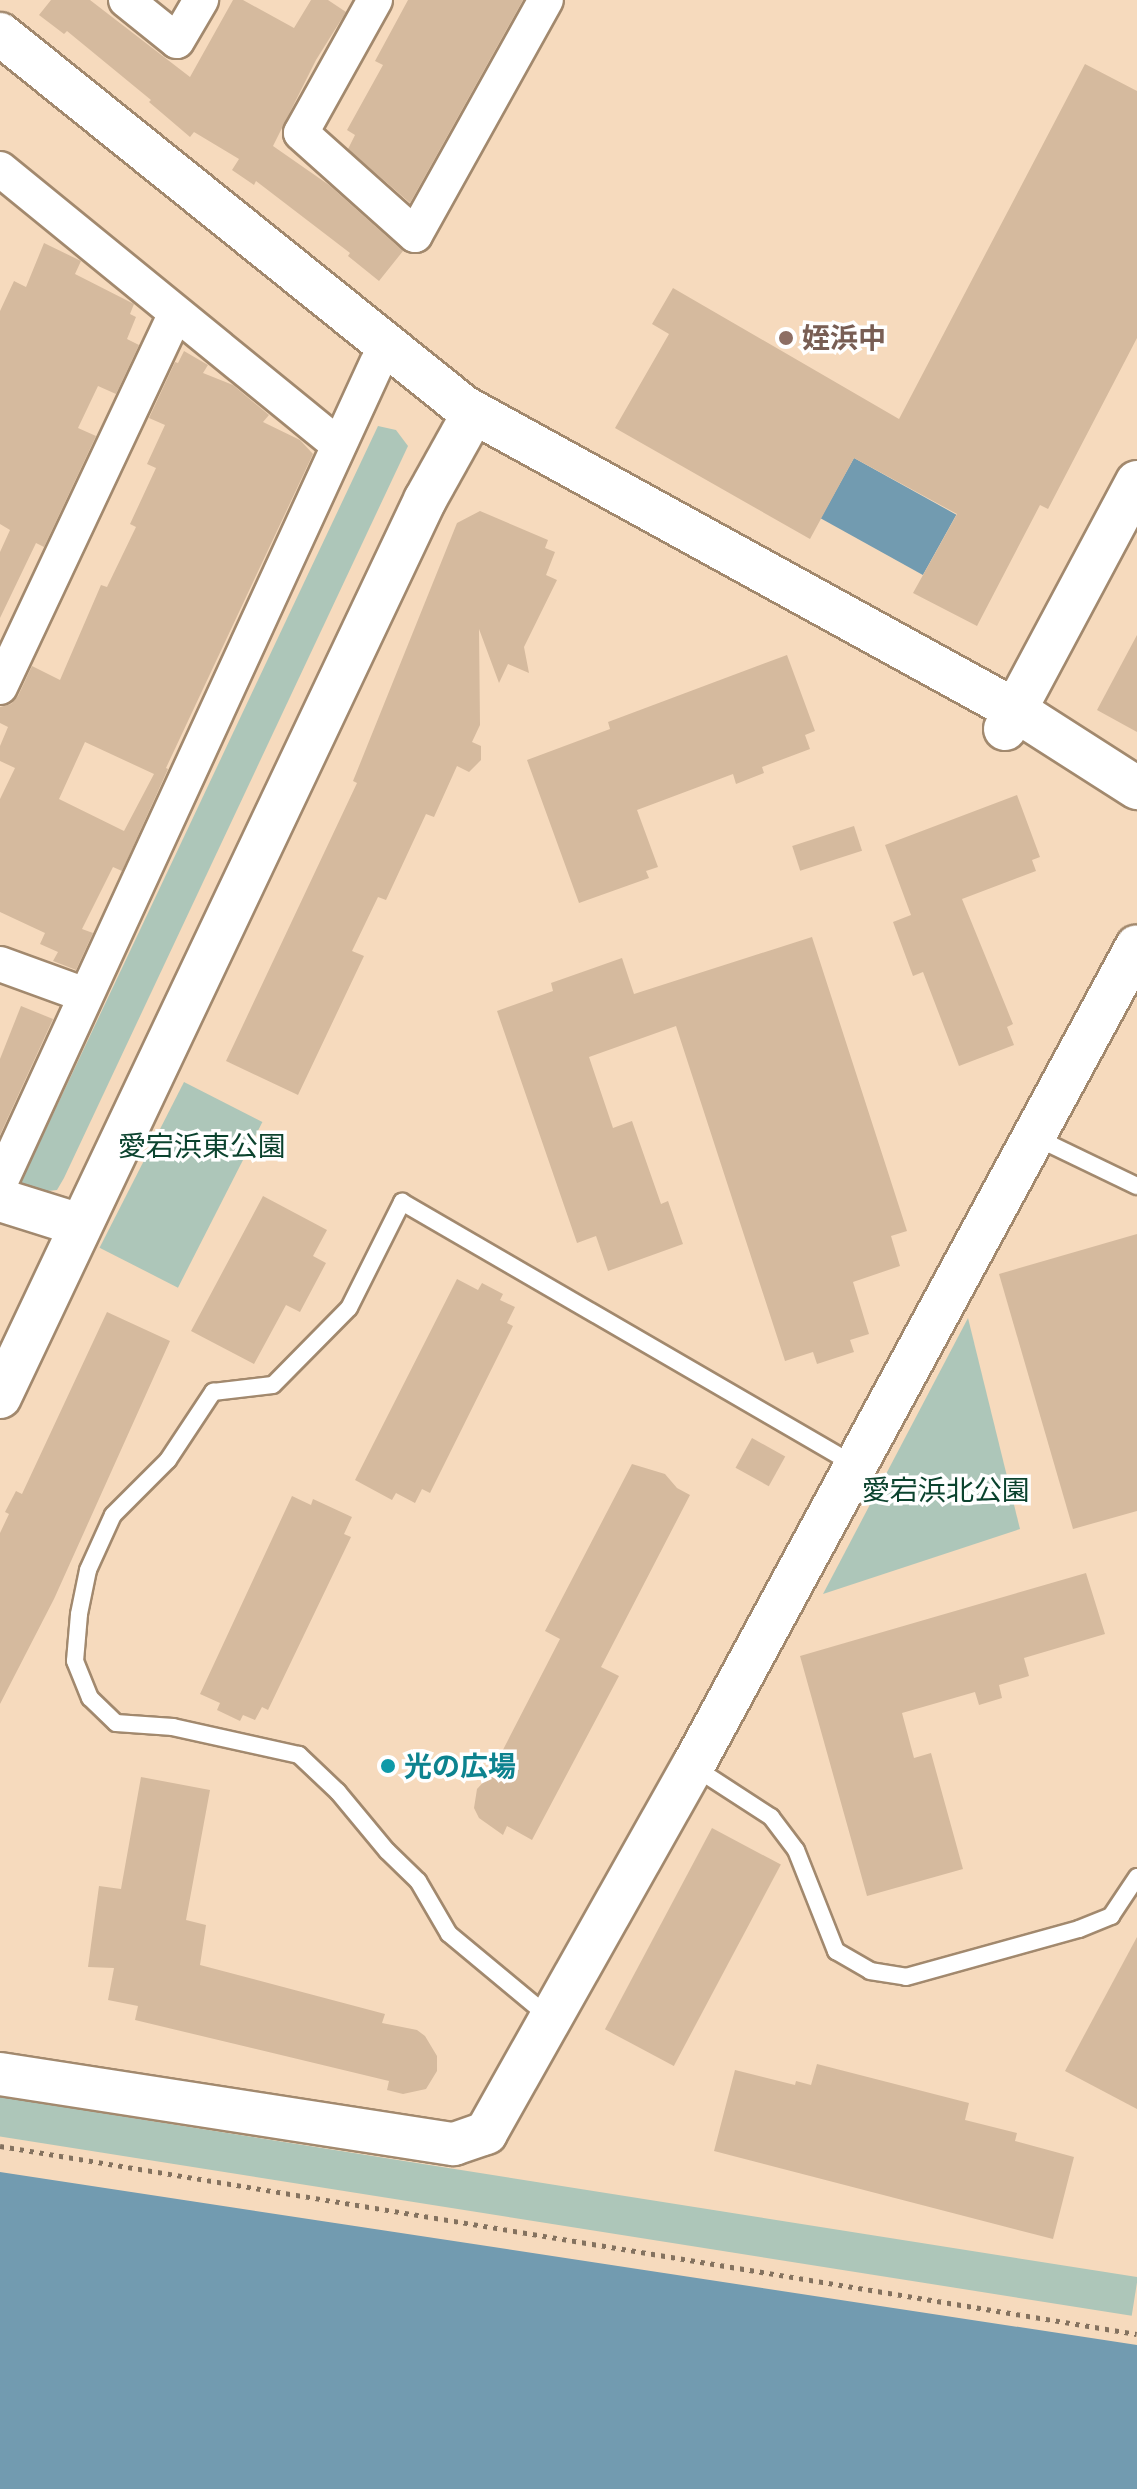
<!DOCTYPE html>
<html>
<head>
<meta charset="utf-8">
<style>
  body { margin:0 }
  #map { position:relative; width:1137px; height:2489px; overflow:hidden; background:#f6dabd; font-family:"Space Grotesk","Noto Sans JP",sans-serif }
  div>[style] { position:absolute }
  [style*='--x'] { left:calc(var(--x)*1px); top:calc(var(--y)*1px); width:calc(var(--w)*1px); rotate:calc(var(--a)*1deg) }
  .green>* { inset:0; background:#adc6b9; transform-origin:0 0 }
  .water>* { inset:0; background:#729bb0; transform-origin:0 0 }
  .building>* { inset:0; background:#d5ba9e; transform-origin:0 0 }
  .path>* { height:5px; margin-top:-2.5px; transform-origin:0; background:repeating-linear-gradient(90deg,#84725f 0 4px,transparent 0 10px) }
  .roads { filter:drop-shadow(2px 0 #a2896e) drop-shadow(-2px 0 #a2896e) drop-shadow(0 2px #a2896e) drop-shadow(0 -2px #a2896e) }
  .service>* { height:16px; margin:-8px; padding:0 8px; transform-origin:8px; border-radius:8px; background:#fff }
  .minor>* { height:34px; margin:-17px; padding:0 17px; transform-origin:17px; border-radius:17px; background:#fff }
  .tertiary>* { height:42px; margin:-21px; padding:0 21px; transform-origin:21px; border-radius:21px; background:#fff }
  .dots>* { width:22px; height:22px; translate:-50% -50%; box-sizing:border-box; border:4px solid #fff; border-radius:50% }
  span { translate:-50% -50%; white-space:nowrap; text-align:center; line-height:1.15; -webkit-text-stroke:7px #fff; paint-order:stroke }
  .education-label { font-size:28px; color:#785e54; font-weight:700 }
  .left { translate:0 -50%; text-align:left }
  .park-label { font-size:28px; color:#0b432e }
  .culture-label { font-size:28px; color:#0d838f; font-weight:700 }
</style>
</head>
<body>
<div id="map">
  <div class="green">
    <i style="clip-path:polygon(378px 426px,396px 430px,408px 446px,64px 1178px,57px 1190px,31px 1193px,20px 1184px)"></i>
    <i style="left:184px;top:1082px;width:88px;height:186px;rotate:27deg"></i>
    <i style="clip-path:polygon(968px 1318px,1020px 1529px,823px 1594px)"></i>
    <i style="left:0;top:2097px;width:1152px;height:39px;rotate:9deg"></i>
  </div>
  <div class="water">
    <i style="left:854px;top:458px;width:117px;height:69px;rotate:29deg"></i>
    <i style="clip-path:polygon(0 2172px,1137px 2345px,1137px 2489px,0 2489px)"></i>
  </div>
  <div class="building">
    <i style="clip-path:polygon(51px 0,90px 0,190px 77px,233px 0,243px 0,294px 28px,311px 0,328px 0,346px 12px,316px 60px,273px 146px,329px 185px,403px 251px,379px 281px,348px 256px,350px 253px,256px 181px,254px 185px,232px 170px,239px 159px,194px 132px,190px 137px,149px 102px,151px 100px,67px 31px,64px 34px,39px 15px)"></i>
    <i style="clip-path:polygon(408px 0,523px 0,410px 203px,348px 149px,355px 135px,347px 130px,383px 65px,375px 61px)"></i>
    <i style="clip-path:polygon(1085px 64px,1137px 91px,1137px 338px,1048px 509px,1040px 505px,977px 626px,913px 593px,957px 514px,854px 458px,810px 539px,615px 428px,669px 334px,652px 324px,673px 288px,899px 419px)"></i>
    <i style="clip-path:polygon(44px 243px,81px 261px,75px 274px,134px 304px,130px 314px,136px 317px,127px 339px,139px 345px,116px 394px,98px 386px,78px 428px,96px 436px,44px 547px,36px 543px,0 618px,0 552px,10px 530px,0 524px,0 311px,14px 281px,26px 287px)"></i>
    <i style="clip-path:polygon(evenodd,184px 351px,208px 365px,203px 373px,233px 385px,269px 415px,263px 422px,300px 440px,313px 454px,166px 768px,168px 769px,122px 871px,113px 867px,82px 929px,93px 933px,76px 970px,53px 961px,58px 952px,40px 944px,45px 933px,0 912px,0 799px,15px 768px,0 761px,0 746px,8px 727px,0 723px,0 707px,11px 704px,18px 696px,32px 666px,60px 680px,101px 585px,107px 587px,136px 527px,130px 524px,156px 468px,147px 464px,165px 425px,149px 418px,175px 362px,178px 363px,184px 351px,85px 742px,154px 774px,124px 831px,59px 799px,85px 742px)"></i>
    <i style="clip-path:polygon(480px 511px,548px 540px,545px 548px,555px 552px,546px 575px,557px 580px,524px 647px,529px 673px,508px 664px,499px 683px,479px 629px,480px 725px,472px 742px,481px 746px,481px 760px,469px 772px,457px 766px,434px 817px,426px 814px,386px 900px,378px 897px,352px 951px,364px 956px,298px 1095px,226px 1061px,357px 783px,353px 781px,457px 523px)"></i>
    <i style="clip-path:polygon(1137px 635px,1137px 732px,1097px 710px)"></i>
    <i style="clip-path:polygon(787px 655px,815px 731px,805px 735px,810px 749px,762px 767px,764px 773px,736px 784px,733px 774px,637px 810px,658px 867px,646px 871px,649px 878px,579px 903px,527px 760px,610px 729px,608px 722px)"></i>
    <i style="clip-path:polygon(1017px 795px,1040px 857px,1032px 860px,1036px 871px,962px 899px,1013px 1024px,1007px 1027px,1014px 1045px,959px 1066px,923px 972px,913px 976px,893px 922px,911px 915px,885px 845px)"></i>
    <i style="left:854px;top:826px;width:26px;height:65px;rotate:72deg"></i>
    <i style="clip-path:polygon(812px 937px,907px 1231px,891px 1236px,900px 1266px,853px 1282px,869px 1334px,850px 1340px,854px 1352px,817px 1364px,813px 1352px,785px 1361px,676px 1026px,589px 1057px,613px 1128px,632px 1121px,661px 1204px,668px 1201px,683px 1244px,608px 1271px,596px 1236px,577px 1243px,497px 1011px,553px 991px,551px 983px,622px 958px,634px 994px)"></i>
    <i style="clip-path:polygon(21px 1006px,53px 1019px,0 1135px,0 1059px)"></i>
    <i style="clip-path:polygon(263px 1196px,327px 1230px,313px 1256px,326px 1263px,300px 1312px,286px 1305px,254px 1364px,191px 1331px)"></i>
    <i style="clip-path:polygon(1137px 1234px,1137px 1511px,1073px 1529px,999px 1274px)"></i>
    <i style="clip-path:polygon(457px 1279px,478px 1290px,482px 1283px,503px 1294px,500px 1300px,515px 1307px,507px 1323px,513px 1326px,430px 1493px,422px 1489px,415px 1503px,396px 1493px,392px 1500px,355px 1480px)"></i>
    <i style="clip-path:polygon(107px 1312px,170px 1341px,54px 1599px,0 1704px,0 1533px,9px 1514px,5px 1512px,16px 1491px,22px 1494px)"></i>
    <i style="left:752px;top:1438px;width:38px;height:34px;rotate:29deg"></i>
    <i style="clip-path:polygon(632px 1464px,665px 1474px,677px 1488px,690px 1495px,601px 1667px,619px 1676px,532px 1840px,507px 1826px,503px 1835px,479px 1818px,474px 1808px,477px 1789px,490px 1775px,560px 1639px,545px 1631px)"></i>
    <i style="clip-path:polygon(292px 1496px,311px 1505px,313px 1499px,352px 1517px,344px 1534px,351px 1537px,268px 1710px,262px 1707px,255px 1720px,243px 1715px,240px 1721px,217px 1710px,220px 1703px,200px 1694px)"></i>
    <i style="clip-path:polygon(1086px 1573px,1105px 1634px,1024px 1658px,1029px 1676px,999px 1685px,1002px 1698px,979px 1705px,975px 1692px,902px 1713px,914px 1758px,931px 1753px,963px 1869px,867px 1896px,800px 1656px)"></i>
    <i style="clip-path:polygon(141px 1777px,210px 1790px,186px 1920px,206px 1925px,200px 1965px,385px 2014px,382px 2023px,417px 2030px,425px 2036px,437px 2056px,437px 2071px,426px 2089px,403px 2094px,387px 2090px,389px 2081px,135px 2020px,138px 2006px,108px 2000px,114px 1968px,88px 1967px,99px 1886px,121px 1889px)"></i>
    <i style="left:712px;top:1828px;width:78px;height:228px;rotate:28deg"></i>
    <i style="clip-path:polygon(1137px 1937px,1137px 2109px,1065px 2071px)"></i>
    <i style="clip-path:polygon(817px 2064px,969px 2103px,965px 2120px,1017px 2133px,1015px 2141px,1074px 2157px,1053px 2239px,714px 2151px,735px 2070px,795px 2085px,796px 2081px,811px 2085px)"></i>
  </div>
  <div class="path">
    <i style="--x:0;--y:2146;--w:1152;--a:9.39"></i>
  </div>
  <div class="roads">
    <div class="service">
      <i style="--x:1035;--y:1137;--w:113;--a:25.7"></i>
      <i style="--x:694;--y:1767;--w:92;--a:33"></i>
      <i style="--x:771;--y:1817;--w:41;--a:52.9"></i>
      <i style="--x:796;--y:1850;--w:109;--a:68.4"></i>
      <i style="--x:836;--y:1951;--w:39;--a:30"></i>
      <i style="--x:870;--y:1971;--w:36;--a:9"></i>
      <i style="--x:906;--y:1977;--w:180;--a:-15.5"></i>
      <i style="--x:1079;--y:1929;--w:35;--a:-22"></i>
      <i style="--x:1111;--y:1916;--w:47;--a:-56.3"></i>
      <i style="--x:549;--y:2017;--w:130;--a:-140.3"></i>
      <i style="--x:449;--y:1934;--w:61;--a:-120.3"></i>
      <i style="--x:418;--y:1881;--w:43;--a:-135.9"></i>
      <i style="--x:387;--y:1851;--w:77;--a:-129.7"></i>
      <i style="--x:338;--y:1792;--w:54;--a:-136.5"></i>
      <i style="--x:299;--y:1755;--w:129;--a:-167.5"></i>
      <i style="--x:173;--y:1727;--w:57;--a:-176"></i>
      <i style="--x:116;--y:1723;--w:36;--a:-136"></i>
      <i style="--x:90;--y:1698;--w:40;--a:-112"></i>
      <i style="--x:75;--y:1661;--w:47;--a:-85.1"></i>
      <i style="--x:79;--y:1614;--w:45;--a:-78.4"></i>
      <i style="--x:88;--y:1570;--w:60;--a:-65.6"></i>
      <i style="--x:113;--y:1515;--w:78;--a:-45"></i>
      <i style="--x:168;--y:1460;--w:82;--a:-56.5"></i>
      <i style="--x:213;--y:1392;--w:60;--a:-6.7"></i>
      <i style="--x:273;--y:1385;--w:108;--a:-45.4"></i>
      <i style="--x:349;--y:1308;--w:119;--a:-63.4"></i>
      <i style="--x:402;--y:1202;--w:524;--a:30.14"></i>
    </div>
    <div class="minor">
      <i style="--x:126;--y:0;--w:65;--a:38.8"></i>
      <i style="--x:177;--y:41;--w:48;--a:-59.7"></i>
      <i style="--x:375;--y:0;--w:152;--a:119.1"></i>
      <i style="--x:301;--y:133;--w:153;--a:41.8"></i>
      <i style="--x:415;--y:235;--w:269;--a:-60.9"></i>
      <i style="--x:0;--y:169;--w:436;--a:39.2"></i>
      <i style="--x:0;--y:687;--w:413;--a:-64.8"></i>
      <i style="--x:0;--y:964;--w:90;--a:20"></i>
      <i style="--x:0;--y:1183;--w:903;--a:-65.31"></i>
    </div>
    <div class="tertiary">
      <i style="--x:0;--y:34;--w:595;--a:38.8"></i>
      <i style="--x:464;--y:407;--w:629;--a:28.81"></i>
      <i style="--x:1015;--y:710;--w:145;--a:32.6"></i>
      <i style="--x:1005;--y:729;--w:280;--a:-61.9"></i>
      <i style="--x:0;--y:1200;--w:84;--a:17.4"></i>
      <i style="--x:0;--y:1397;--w:993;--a:-64.65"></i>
      <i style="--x:425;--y:500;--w:80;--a:-60.9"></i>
      <i style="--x:0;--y:2074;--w:459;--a:8.8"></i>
      <i style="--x:454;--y:2144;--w:34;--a:-19"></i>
      <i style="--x:486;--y:2133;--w:421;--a:-60.6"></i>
      <i style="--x:693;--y:1766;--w:932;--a:-61.57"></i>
    </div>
  </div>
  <div class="dots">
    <i style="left:786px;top:338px;background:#8d6e63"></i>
    <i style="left:388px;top:1766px;background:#0f9aa8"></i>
  </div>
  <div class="education-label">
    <span class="left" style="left:802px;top:338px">姪浜中</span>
  </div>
  <div class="park-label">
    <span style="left:202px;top:1146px">愛宕浜東公園</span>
    <span style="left:946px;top:1490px">愛宕浜北公園</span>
  </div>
  <div class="culture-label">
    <span class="left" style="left:404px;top:1766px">光の広場</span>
  </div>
</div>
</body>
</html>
